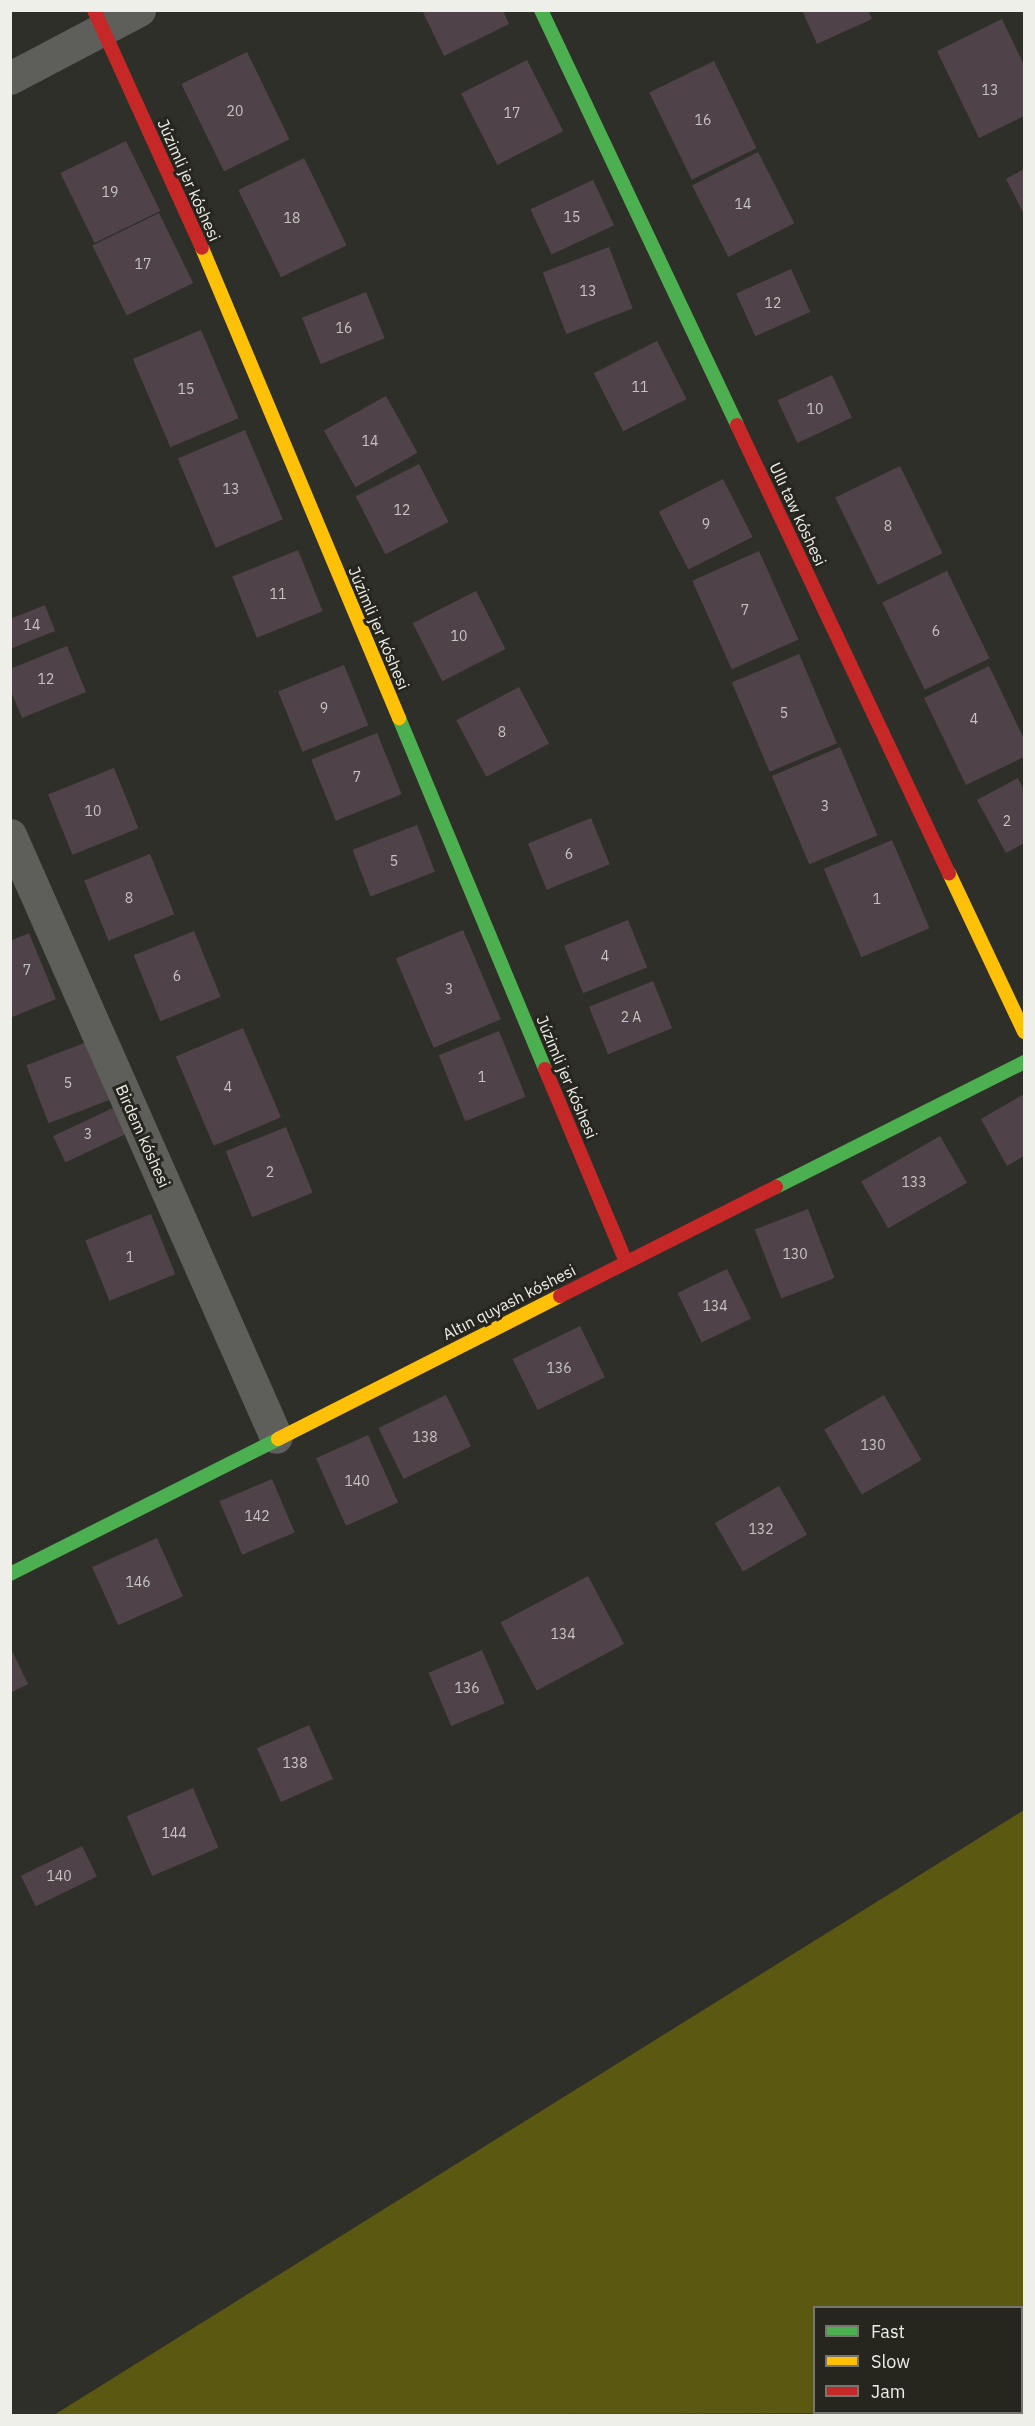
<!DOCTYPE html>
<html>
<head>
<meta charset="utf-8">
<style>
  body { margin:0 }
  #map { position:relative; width:1035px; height:2426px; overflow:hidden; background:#2f2f2a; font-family:"IBM Plex Sans",sans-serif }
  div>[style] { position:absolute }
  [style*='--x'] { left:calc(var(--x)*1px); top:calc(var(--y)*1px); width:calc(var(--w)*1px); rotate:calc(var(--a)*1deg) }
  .water>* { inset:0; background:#5b5811 }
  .building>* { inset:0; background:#4f4349; transform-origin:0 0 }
  .street>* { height:33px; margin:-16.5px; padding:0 16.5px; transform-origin:16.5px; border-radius:16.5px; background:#5e5e5b }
  .fast>* { height:14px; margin:-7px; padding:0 7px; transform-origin:7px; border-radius:7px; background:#4caf50 }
  .slow>* { height:14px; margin:-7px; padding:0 7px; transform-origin:7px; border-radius:7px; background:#ffc107 }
  .jam>* { height:14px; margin:-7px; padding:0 7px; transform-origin:7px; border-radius:7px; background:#c62828 }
  span { translate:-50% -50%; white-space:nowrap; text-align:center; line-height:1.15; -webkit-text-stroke:6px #26261f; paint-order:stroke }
  .number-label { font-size:14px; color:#c7c4c2 }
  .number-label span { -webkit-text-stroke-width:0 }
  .street-label { font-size:16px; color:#efefea }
  .frame { position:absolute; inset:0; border:12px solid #efefea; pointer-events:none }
  .legend { position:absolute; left:813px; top:2306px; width:210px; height:108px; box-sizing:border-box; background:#26261f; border:2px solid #767670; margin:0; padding:8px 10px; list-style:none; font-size:18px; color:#efefea }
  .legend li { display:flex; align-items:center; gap:12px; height:30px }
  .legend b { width:30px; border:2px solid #767670 }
</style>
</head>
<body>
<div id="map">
  <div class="water">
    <i style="clip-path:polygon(1024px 1810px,1024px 2406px,1022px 2408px,1022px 2308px,814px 2308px,814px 2412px,1015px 2413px,54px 2415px)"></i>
  </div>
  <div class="building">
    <i style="clip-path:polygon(422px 10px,503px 10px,509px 24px,444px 56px)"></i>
    <i style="clip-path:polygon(802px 10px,868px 10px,872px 19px,817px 44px)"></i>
    <i style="clip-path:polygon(1002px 19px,1024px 65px,1024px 116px,979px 138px,937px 51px)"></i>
    <i style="left:247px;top:52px;width:97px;height:73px;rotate:64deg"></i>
    <i style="left:527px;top:60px;width:80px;height:74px;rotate:63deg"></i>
    <i style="left:714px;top:61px;width:97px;height:72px;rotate:64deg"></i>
    <i style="left:126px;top:141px;width:78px;height:73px;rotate:64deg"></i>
    <i style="left:758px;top:152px;width:80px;height:74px;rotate:63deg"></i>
    <i style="left:304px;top:158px;width:97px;height:73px;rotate:64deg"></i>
    <i style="clip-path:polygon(1024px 169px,1024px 214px,1006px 179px)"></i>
    <i style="left:593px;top:180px;width:50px;height:69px;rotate:65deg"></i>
    <i style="left:159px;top:213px;width:78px;height:74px;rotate:64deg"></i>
    <i style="left:609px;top:247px;width:66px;height:71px;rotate:69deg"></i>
    <i style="left:791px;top:269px;width:47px;height:60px;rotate:66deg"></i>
    <i style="left:366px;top:292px;width:50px;height:69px;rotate:68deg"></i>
    <i style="left:201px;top:330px;width:96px;height:74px;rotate:67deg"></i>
    <i style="left:657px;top:341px;width:65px;height:71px;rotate:63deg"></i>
    <i style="left:832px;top:375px;width:47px;height:60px;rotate:65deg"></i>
    <i style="left:386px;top:396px;width:65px;height:71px;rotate:61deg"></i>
    <i style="left:245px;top:430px;width:97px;height:73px;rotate:67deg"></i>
    <i style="left:419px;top:464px;width:65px;height:71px;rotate:63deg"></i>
    <i style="left:900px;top:466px;width:97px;height:72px;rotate:64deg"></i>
    <i style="left:723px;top:479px;width:65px;height:72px;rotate:63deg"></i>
    <i style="left:298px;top:550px;width:66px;height:71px;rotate:68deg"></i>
    <i style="left:759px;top:551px;width:97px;height:73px;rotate:66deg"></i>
    <i style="left:947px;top:571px;width:97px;height:72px;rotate:64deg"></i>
    <i style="left:476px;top:591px;width:65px;height:71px;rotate:63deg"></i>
    <i style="clip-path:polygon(45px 605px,55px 631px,10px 649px,10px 619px)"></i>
    <i style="clip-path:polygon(67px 646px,86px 692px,22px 718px,10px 689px,10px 669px)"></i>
    <i style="left:799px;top:654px;width:97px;height:73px;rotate:67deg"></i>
    <i style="left:344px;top:665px;width:65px;height:71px;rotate:68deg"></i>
    <i style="clip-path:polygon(989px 666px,1024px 739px,1024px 757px,966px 785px,924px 698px)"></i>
    <i style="left:519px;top:687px;width:64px;height:71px;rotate:62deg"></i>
    <i style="left:377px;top:733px;width:66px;height:71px;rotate:68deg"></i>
    <i style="left:840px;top:747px;width:96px;height:74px;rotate:67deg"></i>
    <i style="left:114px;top:768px;width:65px;height:71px;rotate:68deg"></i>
    <i style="clip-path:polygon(1018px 778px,1024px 790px,1024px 843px,1006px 853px,977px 800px)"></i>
    <i style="left:591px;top:818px;width:50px;height:68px;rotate:68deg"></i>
    <i style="left:417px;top:825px;width:50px;height:69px;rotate:69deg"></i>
    <i style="left:892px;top:840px;width:96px;height:74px;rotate:67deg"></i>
    <i style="left:150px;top:854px;width:65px;height:71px;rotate:68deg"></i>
    <i style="left:628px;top:920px;width:51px;height:69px;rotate:68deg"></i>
    <i style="left:463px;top:930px;width:97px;height:73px;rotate:67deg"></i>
    <i style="left:194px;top:931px;width:71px;height:65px;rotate:68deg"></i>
    <i style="clip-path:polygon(29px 933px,56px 999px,10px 1018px,10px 941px)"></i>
    <i style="left:653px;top:981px;width:51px;height:69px;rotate:68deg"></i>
    <i style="left:243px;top:1028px;width:97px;height:73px;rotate:67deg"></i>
    <i style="left:499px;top:1031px;width:71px;height:65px;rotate:68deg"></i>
    <i style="left:87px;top:1042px;width:62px;height:65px;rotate:69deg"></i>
    <i style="clip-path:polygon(1024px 1094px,1024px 1156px,1007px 1166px,981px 1119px)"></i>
    <i style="left:113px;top:1108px;width:29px;height:66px;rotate:65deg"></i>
    <i style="left:286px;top:1127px;width:71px;height:65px;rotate:68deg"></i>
    <i style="left:940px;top:1136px;width:54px;height:91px;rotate:60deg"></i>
    <i style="left:808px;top:1209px;width:74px;height:57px;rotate:69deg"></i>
    <i style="left:151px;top:1214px;width:65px;height:71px;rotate:68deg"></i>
    <i style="left:727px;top:1269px;width:55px;height:55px;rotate:64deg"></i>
    <i style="left:580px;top:1326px;width:57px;height:75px;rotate:64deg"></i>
    <i style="left:446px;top:1395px;width:57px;height:75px;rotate:64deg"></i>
    <i style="left:884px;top:1395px;width:75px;height:69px;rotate:60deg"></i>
    <i style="left:368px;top:1435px;width:74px;height:57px;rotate:66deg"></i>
    <i style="left:272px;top:1479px;width:58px;height:57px;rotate:67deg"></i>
    <i style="left:779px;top:1486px;width:56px;height:74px;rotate:60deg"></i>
    <i style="left:157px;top:1538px;width:64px;height:71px;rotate:66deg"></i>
    <i style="left:588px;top:1576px;width:77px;height:99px;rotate:62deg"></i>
    <i style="clip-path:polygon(10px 1647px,28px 1684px,10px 1693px)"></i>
    <i style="left:482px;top:1650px;width:58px;height:58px;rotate:67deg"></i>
    <i style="left:309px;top:1725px;width:59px;height:57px;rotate:66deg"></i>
    <i style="left:193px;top:1788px;width:65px;height:72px;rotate:67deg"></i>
    <i style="left:82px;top:1846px;width:34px;height:68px;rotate:64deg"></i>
  </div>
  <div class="street">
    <i style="--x:10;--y:78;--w:146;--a:-27.8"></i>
    <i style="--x:10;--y:835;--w:658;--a:66.16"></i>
  </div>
  <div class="fast">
    <i style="--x:541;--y:10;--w:459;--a:64.7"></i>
    <i style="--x:399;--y:718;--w:380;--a:67.4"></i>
    <i style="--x:776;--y:1187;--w:278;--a:-26.7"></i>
    <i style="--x:10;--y:1574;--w:300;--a:-26.7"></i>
  </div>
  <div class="slow">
    <i style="--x:202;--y:248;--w:510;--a:67.26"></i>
    <i style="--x:949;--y:873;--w:176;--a:64.7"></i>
    <i style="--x:278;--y:1439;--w:316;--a:-26.9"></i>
  </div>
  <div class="jam">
    <i style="--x:94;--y:10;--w:261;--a:65.6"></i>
    <i style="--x:737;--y:425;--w:496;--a:64.7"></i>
    <i style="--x:545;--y:1069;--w:209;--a:67.2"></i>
    <i style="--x:560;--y:1296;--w:242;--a:-26.8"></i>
  </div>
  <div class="number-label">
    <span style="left:990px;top:90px">13</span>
    <span style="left:235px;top:111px">20</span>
    <span style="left:512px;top:113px">17</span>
    <span style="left:703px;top:120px">16</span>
    <span style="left:110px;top:192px">19</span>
    <span style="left:743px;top:204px">14</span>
    <span style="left:572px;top:217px">15</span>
    <span style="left:292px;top:218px">18</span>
    <span style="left:143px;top:264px">17</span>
    <span style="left:588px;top:291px">13</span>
    <span style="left:773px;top:303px">12</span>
    <span style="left:344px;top:328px">16</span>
    <span style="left:640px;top:387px">11</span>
    <span style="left:186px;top:389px">15</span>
    <span style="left:815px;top:409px">10</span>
    <span style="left:370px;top:441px">14</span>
    <span style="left:231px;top:489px">13</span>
    <span style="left:402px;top:510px">12</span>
    <span style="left:706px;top:524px">9</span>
    <span style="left:888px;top:526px">8</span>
    <span style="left:278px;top:594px">11</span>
    <span style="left:745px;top:610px">7</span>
    <span style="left:32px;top:625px">14</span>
    <span style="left:936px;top:631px">6</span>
    <span style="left:459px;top:636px">10</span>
    <span style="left:46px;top:679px">12</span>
    <span style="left:324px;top:708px">9</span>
    <span style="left:784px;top:713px">5</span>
    <span style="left:974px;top:719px">4</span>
    <span style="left:502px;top:732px">8</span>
    <span style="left:357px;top:777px">7</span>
    <span style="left:825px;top:806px">3</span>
    <span style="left:93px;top:811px">10</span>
    <span style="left:1007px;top:821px">2</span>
    <span style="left:569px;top:854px">6</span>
    <span style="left:394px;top:861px">5</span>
    <span style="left:129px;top:898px">8</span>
    <span style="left:877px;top:899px">1</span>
    <span style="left:605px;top:956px">4</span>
    <span style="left:27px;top:970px">7</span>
    <span style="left:177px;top:976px">6</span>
    <span style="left:449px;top:989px">3</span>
    <span style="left:631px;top:1017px">2 А</span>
    <span style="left:482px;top:1077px">1</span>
    <span style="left:68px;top:1083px">5</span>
    <span style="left:228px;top:1087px">4</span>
    <span style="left:88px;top:1134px">3</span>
    <span style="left:270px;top:1172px">2</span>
    <span style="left:914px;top:1182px">133</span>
    <span style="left:795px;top:1254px">130</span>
    <span style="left:130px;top:1257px">1</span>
    <span style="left:715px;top:1306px">134</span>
    <span style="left:559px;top:1368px">136</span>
    <span style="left:425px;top:1437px">138</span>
    <span style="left:873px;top:1445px">130</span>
    <span style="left:357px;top:1481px">140</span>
    <span style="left:257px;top:1516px">142</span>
    <span style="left:761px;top:1529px">132</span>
    <span style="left:138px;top:1582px">146</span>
    <span style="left:563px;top:1634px">134</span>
    <span style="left:467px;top:1688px">136</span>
    <span style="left:295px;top:1763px">138</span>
    <span style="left:174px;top:1833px">144</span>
    <span style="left:59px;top:1876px">140</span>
  </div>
  <div class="street-label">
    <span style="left:189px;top:180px;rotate:66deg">Júzimli jer kóshesi</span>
    <span style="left:798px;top:514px;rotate:65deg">Ullı taw kóshesi</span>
    <span style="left:379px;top:628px;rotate:67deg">Júzimli jer kóshesi</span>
    <span style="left:567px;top:1077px;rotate:67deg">Júzimli jer kóshesi</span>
    <span style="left:143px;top:1136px;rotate:66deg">Birdem kóshesi</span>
    <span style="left:509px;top:1302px;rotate:-27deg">Altın quyash kóshesi</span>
  </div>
  <div class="frame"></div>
  <ul class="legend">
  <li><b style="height:8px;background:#4caf50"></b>Fast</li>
  <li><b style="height:8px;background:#ffc107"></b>Slow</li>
  <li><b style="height:8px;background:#c62828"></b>Jam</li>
  </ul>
</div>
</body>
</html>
